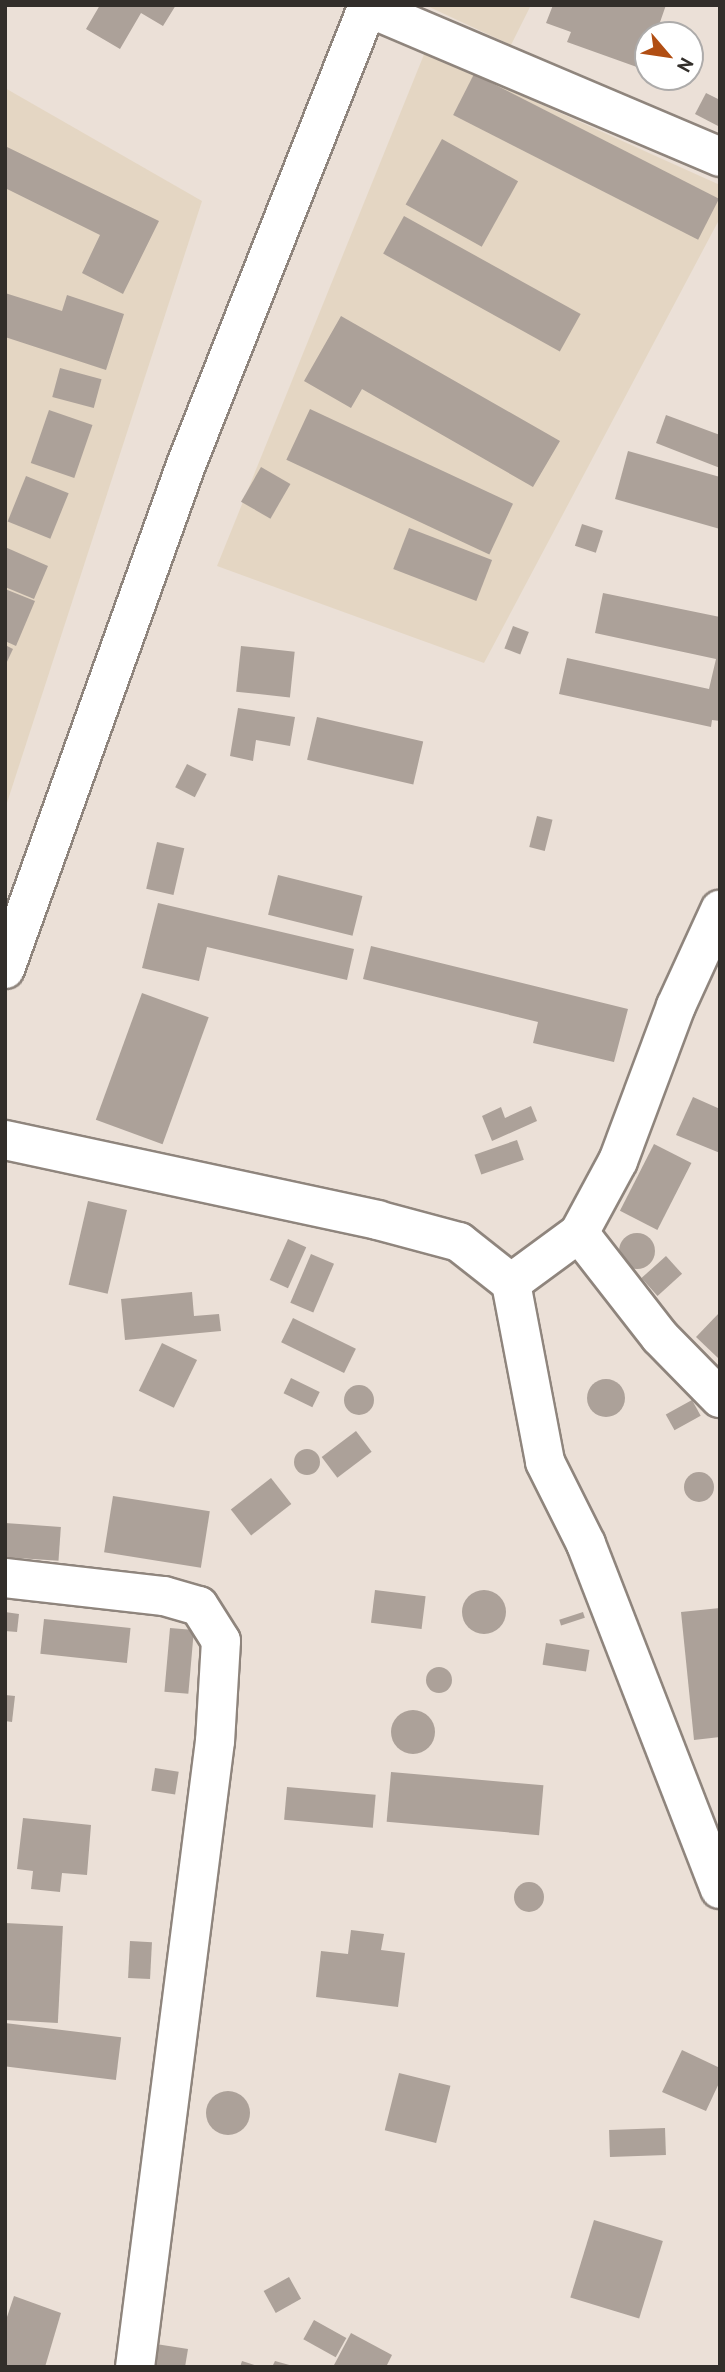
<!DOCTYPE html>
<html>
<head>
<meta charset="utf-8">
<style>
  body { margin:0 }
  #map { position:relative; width:725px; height:2372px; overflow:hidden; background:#ebe0d7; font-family:"PT Sans",sans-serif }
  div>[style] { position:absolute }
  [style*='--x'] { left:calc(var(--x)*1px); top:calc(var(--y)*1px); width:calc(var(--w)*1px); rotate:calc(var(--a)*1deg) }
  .commercial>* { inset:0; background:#e4d6c3 }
  .building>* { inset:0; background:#aca199; transform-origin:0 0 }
  .round { border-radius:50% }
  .roads { filter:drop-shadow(2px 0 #8f857d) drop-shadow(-2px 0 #8f857d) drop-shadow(0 2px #8f857d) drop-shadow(0 -2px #8f857d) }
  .minor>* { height:38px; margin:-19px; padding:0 19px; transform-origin:19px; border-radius:19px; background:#fff }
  span { translate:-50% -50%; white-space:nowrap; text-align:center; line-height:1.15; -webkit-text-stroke:6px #fff; paint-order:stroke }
  .frame { position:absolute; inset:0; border:7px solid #322e2a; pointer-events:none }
  .north { position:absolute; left:634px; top:21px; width:70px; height:70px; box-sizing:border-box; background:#fff; border:2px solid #adabaa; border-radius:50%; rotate:119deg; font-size:19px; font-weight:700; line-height:28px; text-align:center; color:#322e2a }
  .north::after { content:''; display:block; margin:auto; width:24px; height:32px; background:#b14e13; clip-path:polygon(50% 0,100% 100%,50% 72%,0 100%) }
</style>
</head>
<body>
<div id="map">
  <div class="commercial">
    <i style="clip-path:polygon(425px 5px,531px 5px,511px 45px)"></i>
    <i style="clip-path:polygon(425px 52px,720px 185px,720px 218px,484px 663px,217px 566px)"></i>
    <i style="clip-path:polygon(5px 88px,202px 201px,5px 809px)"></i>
  </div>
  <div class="building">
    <i style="clip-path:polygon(100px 5px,176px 5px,163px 26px,141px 13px,120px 49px,86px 29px)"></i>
    <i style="clip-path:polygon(553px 5px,666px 5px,658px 28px,667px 31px,648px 35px,648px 71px,567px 42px,571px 32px,546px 23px)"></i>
    <i style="left:474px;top:74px;width:275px;height:46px;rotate:27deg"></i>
    <i style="clip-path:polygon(706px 93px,720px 100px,720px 127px,695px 114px)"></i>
    <i style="left:442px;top:139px;width:87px;height:75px;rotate:29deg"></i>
    <i style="clip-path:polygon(5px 146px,159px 221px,123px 294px,82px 273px,100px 235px,5px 188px)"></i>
    <i style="left:404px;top:216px;width:202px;height:43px;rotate:29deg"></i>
    <i style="clip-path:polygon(5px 293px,62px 311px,67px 295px,124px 314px,106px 370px,5px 337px)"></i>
    <i style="clip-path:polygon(341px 316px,560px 441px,533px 487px,362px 389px,351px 408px,304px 381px)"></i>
    <i style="left:60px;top:368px;width:43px;height:30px;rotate:15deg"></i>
    <i style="left:310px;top:409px;width:224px;height:56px;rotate:25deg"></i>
    <i style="left:49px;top:410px;width:46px;height:56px;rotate:19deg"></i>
    <i style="clip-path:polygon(666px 415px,720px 435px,720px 468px,656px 443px)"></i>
    <i style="clip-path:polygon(628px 451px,720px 477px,720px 529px,615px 499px)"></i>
    <i style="left:261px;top:467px;width:34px;height:40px;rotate:30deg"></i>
    <i style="left:26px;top:476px;width:46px;height:49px;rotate:22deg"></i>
    <i style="left:582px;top:524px;width:22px;height:23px;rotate:18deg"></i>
    <i style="left:409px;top:528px;width:89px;height:44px;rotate:21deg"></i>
    <i style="clip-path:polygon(5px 547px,48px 566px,34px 599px,5px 587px)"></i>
    <i style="clip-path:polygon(5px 589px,35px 601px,16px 646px,5px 641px)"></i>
    <i style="clip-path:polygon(603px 593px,720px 617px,720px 721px,712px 720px,711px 727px,559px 694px,567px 658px,709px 689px,716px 659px,595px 633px)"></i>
    <i style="left:513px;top:626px;width:17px;height:24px;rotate:21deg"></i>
    <i style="clip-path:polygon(5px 645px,13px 649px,5px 666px)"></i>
    <i style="left:241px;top:646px;width:54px;height:46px;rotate:6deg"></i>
    <i style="clip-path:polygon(238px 708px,295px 717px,290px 746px,256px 740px,253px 761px,230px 756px)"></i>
    <i style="left:317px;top:717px;width:109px;height:44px;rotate:13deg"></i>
    <i style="left:187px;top:764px;width:22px;height:26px;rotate:27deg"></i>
    <i style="left:537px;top:816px;width:16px;height:32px;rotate:14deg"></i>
    <i style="left:157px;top:842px;width:28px;height:48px;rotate:13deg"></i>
    <i style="left:278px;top:875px;width:87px;height:41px;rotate:14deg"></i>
    <i style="clip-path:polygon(158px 903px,354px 949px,347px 980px,207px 947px,199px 981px,142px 968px)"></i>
    <i style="clip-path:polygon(371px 946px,628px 1009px,614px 1062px,533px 1043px,538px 1022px,363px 979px)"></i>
    <i style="left:142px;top:993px;width:71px;height:135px;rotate:20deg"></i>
    <i style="clip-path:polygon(693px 1097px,720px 1109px,720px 1153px,676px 1135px)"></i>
    <i style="clip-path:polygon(531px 1106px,537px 1121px,492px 1141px,482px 1116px,501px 1107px,505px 1118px)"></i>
    <i style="left:517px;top:1140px;width:21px;height:45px;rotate:71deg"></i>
    <i style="left:654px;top:1144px;width:42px;height:75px;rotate:27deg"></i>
    <i style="left:88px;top:1201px;width:40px;height:86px;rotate:13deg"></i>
    <i class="round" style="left:619px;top:1233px;width:36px;height:36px"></i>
    <i style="left:288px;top:1239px;width:20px;height:45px;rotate:24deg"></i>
    <i style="left:311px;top:1254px;width:25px;height:53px;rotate:23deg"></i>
    <i style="left:666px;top:1256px;width:24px;height:33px;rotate:48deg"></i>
    <i style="clip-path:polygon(192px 1292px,194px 1316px,219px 1314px,221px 1331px,125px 1340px,121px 1299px)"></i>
    <i style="clip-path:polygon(720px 1312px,720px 1356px,718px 1358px,696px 1337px)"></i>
    <i style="left:293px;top:1318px;width:70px;height:27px;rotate:26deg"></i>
    <i style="left:162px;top:1343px;width:39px;height:53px;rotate:26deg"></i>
    <i style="left:291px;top:1378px;width:32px;height:17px;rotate:26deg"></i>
    <i class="round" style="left:587px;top:1379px;width:38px;height:38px"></i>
    <i class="round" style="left:344px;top:1385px;width:30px;height:30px"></i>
    <i style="left:692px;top:1400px;width:18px;height:30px;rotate:61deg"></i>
    <i style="left:356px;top:1431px;width:26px;height:43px;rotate:53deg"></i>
    <i class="round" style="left:294px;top:1449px;width:26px;height:26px"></i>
    <i class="round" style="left:684px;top:1472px;width:30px;height:30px"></i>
    <i style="left:271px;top:1478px;width:33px;height:51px;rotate:52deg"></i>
    <i style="left:113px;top:1496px;width:98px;height:57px;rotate:9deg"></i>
    <i style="left:5px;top:1523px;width:56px;height:34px;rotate:4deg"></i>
    <i class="round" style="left:462px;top:1590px;width:44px;height:44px"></i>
    <i style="left:375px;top:1590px;width:51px;height:33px;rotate:7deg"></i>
    <i style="clip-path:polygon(720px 1608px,720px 1737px,694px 1740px,681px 1612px)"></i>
    <i style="clip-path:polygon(5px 1612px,19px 1614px,17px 1632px,5px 1631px)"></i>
    <i style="left:583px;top:1612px;width:6px;height:25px;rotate:72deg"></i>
    <i style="left:44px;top:1619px;width:87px;height:35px;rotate:6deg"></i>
    <i style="left:170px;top:1628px;width:24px;height:64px;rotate:5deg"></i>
    <i style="left:546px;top:1643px;width:44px;height:22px;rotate:9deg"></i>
    <i class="round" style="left:426px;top:1667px;width:26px;height:26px"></i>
    <i style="clip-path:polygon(5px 1695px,15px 1696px,12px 1722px,5px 1721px)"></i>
    <i class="round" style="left:391px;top:1710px;width:44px;height:44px"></i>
    <i style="left:155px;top:1768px;width:24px;height:23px;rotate:9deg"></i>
    <i style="left:391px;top:1772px;width:153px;height:50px;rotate:5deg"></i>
    <i style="left:287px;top:1787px;width:89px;height:33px;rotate:5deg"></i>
    <i style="clip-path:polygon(23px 1818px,91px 1825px,87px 1875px,62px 1873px,60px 1892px,31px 1889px,33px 1871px,17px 1869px)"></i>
    <i class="round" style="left:514px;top:1882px;width:30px;height:30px"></i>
    <i style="left:5px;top:1923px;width:58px;height:97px;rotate:3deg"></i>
    <i style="clip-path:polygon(351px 1930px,384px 1934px,381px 1950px,405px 1953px,398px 2007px,316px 1997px,321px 1951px,348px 1954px)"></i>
    <i style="left:130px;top:1941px;width:22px;height:37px;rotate:3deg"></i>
    <i style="left:5px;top:2023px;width:117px;height:43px;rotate:7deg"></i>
    <i style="clip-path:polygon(682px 2050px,720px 2068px,720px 2081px,706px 2111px,662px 2092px)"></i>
    <i style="left:399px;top:2073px;width:53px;height:59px;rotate:14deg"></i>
    <i class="round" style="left:206px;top:2091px;width:44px;height:44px"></i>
    <i style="left:665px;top:2128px;width:27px;height:56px;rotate:88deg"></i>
    <i style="left:594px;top:2220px;width:72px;height:81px;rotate:17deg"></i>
    <i style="left:289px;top:2277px;width:25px;height:29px;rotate:61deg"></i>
    <i style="clip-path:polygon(14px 2296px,61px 2313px,45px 2367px,5px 2367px,5px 2323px)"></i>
    <i style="left:314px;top:2320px;width:37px;height:22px;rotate:29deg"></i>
    <i style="clip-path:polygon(351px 2333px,392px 2355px,386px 2367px,334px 2365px)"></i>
    <i style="clip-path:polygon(156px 2344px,188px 2349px,185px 2367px,152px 2367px)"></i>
    <i style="clip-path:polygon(242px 2361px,258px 2366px,258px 2367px,240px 2367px)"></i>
    <i style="clip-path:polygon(275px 2361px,293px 2366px,293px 2367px,272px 2367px)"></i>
  </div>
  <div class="roads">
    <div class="minor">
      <i style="--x:367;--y:7;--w:384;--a:23"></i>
      <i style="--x:5;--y:969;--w:536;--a:-70.25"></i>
      <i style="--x:186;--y:465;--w:495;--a:-68.4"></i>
      <i style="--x:5;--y:1140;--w:381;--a:12.1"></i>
      <i style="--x:377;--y:1220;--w:85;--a:15"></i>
      <i style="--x:459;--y:1242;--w:66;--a:38.3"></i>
      <i style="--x:511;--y:1283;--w:182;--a:79.2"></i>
      <i style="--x:545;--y:1462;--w:92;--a:63.4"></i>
      <i style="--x:586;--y:1544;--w:370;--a:68.8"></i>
      <i style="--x:579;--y:1233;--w:132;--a:52.1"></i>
      <i style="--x:660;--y:1337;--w:86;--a:45.5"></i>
      <i style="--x:511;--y:1283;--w:84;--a:-36.3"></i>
      <i style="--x:579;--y:1233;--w:82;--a:-61.6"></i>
      <i style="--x:618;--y:1161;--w:165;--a:-69.5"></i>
      <i style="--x:676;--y:1006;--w:106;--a:-65.4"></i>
      <i style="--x:5;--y:1578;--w:160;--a:6.5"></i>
      <i style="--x:164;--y:1596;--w:36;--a:16"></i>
      <i style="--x:199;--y:1606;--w:41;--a:57.8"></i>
      <i style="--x:221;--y:1641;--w:100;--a:93.4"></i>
      <i style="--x:215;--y:1741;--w:631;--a:97.28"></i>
    </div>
  </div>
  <div class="frame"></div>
  <div class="north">N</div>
</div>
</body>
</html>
